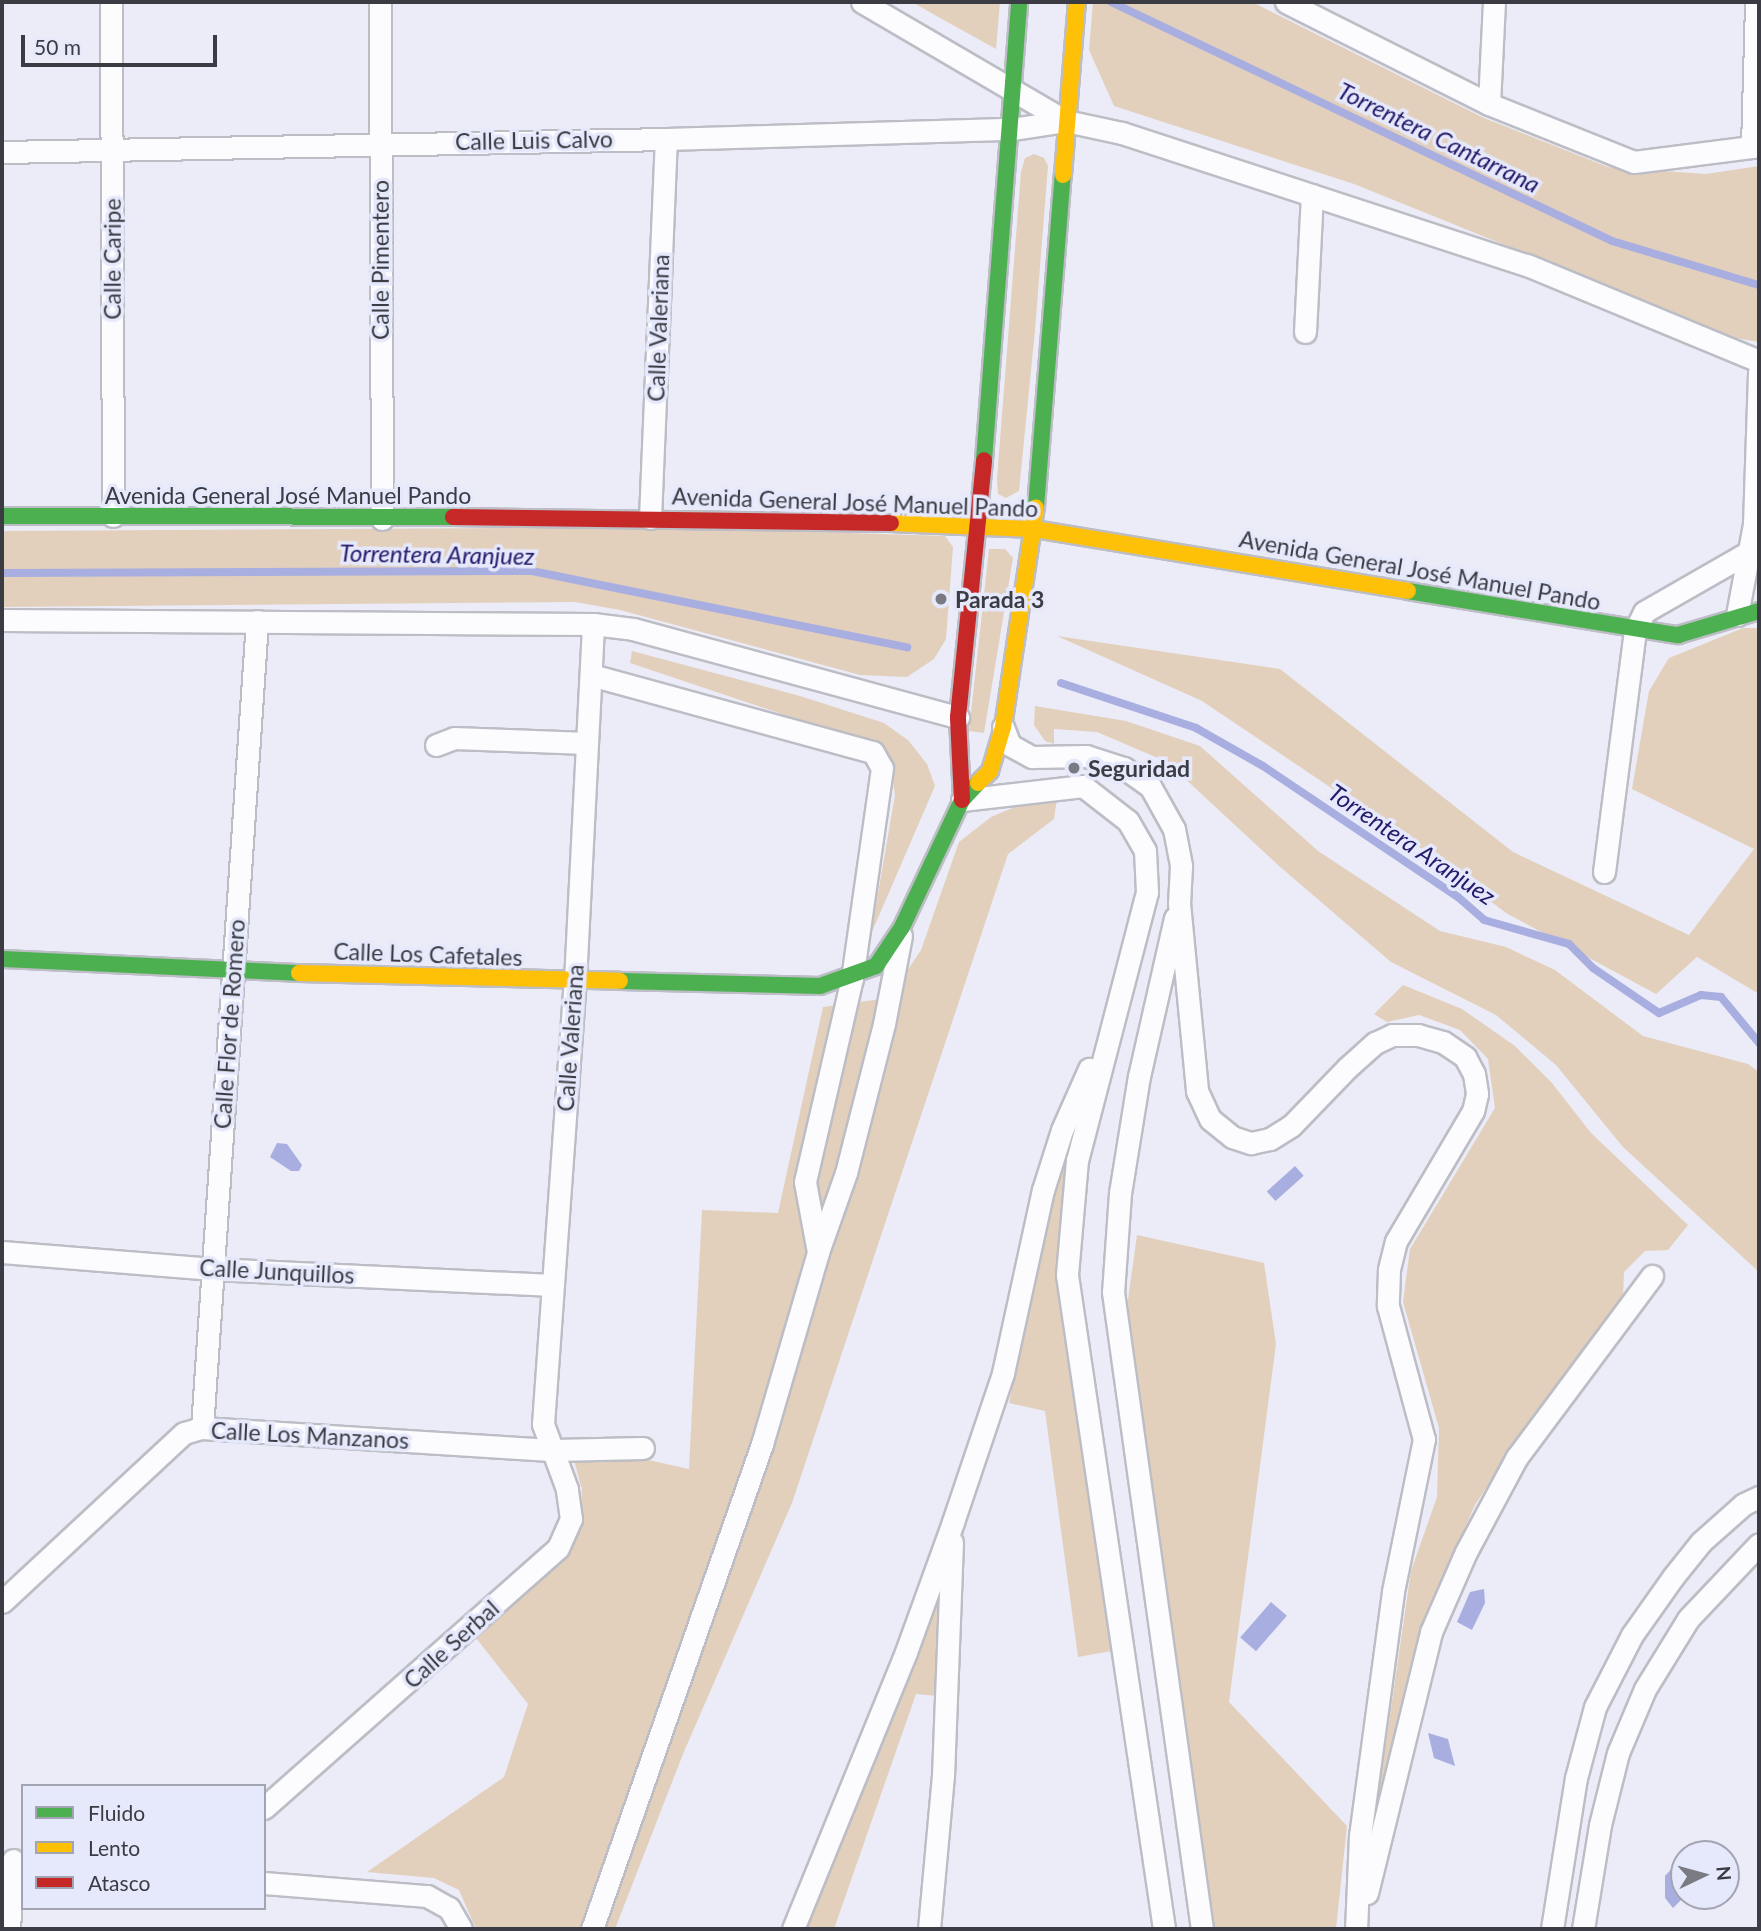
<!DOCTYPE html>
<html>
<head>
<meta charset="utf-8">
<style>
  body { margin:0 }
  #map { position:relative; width:1761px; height:1931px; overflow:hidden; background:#ebecf7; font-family:Lato,sans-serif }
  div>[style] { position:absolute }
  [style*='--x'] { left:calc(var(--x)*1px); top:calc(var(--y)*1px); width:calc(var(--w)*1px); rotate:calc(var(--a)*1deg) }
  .green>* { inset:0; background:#e2d0bd }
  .water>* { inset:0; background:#a9aee1; transform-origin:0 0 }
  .stream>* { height:8px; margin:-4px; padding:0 4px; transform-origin:4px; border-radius:4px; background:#a9aee1 }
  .roads { filter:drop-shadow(2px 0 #bcbdc5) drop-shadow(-2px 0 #bcbdc5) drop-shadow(0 2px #bcbdc5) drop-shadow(0 -2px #bcbdc5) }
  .street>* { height:21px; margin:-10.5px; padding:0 10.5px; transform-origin:10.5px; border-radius:10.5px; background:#fcfcfe }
  .fast>* { height:16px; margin:-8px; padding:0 8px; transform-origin:8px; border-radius:8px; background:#4caf50 }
  .slow>* { height:16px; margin:-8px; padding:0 8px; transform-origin:8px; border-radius:8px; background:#ffc107 }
  .jam>* { height:16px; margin:-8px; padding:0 8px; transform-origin:8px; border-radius:8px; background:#c62828 }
  .dots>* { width:19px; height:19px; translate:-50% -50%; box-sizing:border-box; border:4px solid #e6e9fc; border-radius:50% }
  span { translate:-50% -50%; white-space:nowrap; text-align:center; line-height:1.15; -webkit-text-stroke:7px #e6e9fc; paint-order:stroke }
  .street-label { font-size:23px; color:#3b3c43 }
  .poi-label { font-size:23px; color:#3b3c43; font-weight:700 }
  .left { translate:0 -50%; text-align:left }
  .water-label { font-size:24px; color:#231a6a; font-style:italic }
  .frame { position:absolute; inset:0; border:4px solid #3b3c43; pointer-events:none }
  .legend { position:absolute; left:21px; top:1784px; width:245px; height:126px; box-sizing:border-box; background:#e6e9fc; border:2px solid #a2a4b2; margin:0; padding:9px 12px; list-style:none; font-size:21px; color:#3b3c43 }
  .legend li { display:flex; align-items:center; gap:14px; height:35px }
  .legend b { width:35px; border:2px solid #a2a4b2 }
  .north { position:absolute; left:1670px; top:1840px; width:70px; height:70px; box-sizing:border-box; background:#e6e9fc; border:2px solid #a2a4b2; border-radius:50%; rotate:85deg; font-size:19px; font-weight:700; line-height:28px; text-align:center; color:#3b3c43 }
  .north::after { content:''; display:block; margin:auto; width:24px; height:32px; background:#797a82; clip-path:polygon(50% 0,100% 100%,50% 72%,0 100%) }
  .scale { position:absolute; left:21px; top:35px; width:196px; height:32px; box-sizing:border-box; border:4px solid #3b3c43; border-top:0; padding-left:9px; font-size:21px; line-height:24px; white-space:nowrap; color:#3b3c43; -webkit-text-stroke:5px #e6e9fc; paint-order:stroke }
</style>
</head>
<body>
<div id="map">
  <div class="green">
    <i style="clip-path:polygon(912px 2px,1000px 2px,996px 49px,933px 14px)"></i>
    <i style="clip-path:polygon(1093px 2px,1252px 2px,1484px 118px,1608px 167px,1706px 174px,1759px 166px,1759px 342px,1735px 338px,1354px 184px,1114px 106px,1089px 50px)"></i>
    <i style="clip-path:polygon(1034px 154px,1044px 158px,1048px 166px,1035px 330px,1019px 491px,1006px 498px,998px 494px,997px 479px,1021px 172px,1025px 158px)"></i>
    <i style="clip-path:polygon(653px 527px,945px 536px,953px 547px,946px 639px,934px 659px,907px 677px,860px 675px,620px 610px,575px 602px,2px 607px,2px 531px)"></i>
    <i style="clip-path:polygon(989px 549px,1005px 549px,1013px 558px,984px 733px,969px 731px)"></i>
    <i style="clip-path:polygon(1743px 628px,1759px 628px,1759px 994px,1697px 957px,1656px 994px,1506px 913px,1425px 851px,1202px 701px,1057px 636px,1280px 669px,1513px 852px,1689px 935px,1754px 849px,1632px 789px,1649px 691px,1669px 658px)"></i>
    <i style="clip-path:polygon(632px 651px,800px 696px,884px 723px,908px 740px,927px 764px,935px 786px,871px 934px,895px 795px,891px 768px,877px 746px,630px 663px)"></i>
    <i style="clip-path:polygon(1035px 706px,1126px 721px,1200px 746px,1318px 851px,1440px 931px,1506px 947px,1555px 970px,1643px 1036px,1748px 1064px,1759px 1072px,1759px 1272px,1623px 1147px,1556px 1065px,1496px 1015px,1391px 962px,1278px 865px,1167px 762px,1097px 732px,1054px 729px,1054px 744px,1045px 741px,1034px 725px)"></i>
    <i style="clip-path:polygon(1057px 798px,1054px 819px,1008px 854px,792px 1503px,683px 1754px,615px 1929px,476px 1929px,459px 1890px,434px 1878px,367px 1872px,504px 1777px,528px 1704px,476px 1638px,567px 1549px,580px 1520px,582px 1490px,573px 1456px,644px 1459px,689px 1469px,702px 1210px,778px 1213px,823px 1007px,881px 999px,895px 989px,921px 950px,959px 842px,991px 817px,1029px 801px)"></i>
    <i style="clip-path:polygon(1403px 985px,1462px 1009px,1515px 1046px,1552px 1083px,1591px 1133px,1688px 1225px,1668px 1250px,1645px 1251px,1624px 1272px,1623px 1298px,1533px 1415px,1475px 1505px,1419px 1632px,1376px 1812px,1411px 1571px,1437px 1497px,1439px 1428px,1403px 1302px,1410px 1249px,1495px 1108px,1488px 1059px,1460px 1030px,1419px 1015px,1387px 1022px,1374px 1014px)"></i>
    <i style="clip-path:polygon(1066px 1154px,1057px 1278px,1111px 1651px,1078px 1657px,1045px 1411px,1009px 1403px,1047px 1216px)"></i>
    <i style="clip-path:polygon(1137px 1235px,1264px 1263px,1276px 1344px,1229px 1702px,1347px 1826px,1336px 1929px,1213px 1929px,1129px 1330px,1128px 1300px)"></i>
    <i style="clip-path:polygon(942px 1582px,937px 1696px,916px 1694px,834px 1929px,804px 1929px)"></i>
  </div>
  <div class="water">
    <i style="clip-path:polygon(277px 1143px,287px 1144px,302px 1165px,299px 1171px,291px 1171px,270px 1157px)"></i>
    <i style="left:1295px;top:1166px;width:13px;height:38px;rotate:48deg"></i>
    <i style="clip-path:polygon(1484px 1589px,1485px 1603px,1472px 1630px,1457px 1622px,1470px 1592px)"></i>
    <i style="left:1271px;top:1602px;width:21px;height:47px;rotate:41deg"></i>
    <i style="clip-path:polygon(1428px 1733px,1448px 1739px,1455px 1766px,1434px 1758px)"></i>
    <i style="clip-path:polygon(1684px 1855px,1680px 1886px,1685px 1896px,1673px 1908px,1665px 1898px,1665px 1876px)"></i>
  </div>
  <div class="stream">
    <i style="--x:1111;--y:2;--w:555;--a:25.5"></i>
    <i style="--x:1612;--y:241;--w:153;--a:16.7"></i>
    <i style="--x:2;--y:573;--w:530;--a:-0.22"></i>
    <i style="--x:532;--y:571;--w:383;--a:11.5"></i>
    <i style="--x:1061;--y:683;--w:142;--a:18.4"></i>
    <i style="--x:1196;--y:728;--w:77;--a:29.6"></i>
    <i style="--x:1263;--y:766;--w:235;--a:33.9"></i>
    <i style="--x:1458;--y:897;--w:35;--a:41"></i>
    <i style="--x:1484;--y:920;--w:88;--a:15.8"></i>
    <i style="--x:1569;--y:944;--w:34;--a:45"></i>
    <i style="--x:1593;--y:968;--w:80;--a:34.3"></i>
    <i style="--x:1659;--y:1013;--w:46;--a:-23.2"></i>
    <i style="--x:1701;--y:995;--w:20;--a:6"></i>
    <i style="--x:1721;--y:997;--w:60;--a:50.4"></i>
  </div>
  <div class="roads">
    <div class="street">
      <i style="--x:111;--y:2;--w:514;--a:89.78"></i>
      <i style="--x:380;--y:2;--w:517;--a:89.78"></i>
      <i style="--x:862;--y:2;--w:236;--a:30.3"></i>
      <i style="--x:1066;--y:121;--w:57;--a:12.1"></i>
      <i style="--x:1122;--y:133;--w:426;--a:18.1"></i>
      <i style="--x:1527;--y:265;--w:251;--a:22.5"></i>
      <i style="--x:1286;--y:2;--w:227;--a:26.7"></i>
      <i style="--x:1489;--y:104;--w:156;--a:21.8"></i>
      <i style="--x:1634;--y:162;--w:126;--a:-7.3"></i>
      <i style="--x:1489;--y:104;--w:102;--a:-87.2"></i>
      <i style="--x:1752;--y:147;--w:145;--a:-88.4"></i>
      <i style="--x:2;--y:152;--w:664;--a:-1.12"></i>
      <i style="--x:666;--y:139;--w:346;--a:-1.7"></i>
      <i style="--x:1012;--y:129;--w:55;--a:-8.4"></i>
      <i style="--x:1305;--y:332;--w:137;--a:-87.1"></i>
      <i style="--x:650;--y:518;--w:379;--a:-87.6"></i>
      <i style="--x:1737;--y:615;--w:93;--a:-79.4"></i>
      <i style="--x:1754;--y:524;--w:153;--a:-88.1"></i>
      <i style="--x:2;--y:620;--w:591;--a:0.39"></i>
      <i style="--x:593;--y:624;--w:40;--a:7.1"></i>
      <i style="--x:633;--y:629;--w:337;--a:15.2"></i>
      <i style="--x:591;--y:675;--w:292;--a:15.3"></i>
      <i style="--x:873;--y:752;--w:18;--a:61"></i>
      <i style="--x:882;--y:768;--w:212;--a:98.1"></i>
      <i style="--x:852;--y:978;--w:209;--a:103"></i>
      <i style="--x:805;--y:1182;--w:71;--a:79.5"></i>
      <i style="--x:818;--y:1252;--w:84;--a:-70.5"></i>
      <i style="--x:846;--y:1173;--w:154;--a:-75.7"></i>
      <i style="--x:884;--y:1024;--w:90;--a:-79.1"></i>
      <i style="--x:1003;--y:727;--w:19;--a:69"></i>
      <i style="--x:1010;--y:745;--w:25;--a:29"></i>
      <i style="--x:1032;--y:757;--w:54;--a:-1.1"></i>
      <i style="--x:1086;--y:756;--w:40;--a:18"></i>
      <i style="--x:1124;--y:768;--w:32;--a:35"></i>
      <i style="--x:1150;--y:786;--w:49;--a:60.8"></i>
      <i style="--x:1174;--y:829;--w:38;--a:79"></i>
      <i style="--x:1181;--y:866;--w:37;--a:93"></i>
      <i style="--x:1179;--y:903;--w:189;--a:84.5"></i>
      <i style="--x:1197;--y:1091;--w:31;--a:65"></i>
      <i style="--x:1210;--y:1119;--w:28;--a:39"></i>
      <i style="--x:1232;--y:1137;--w:20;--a:18"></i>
      <i style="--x:1251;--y:1143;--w:19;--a:-12"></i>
      <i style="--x:1270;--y:1139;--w:25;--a:-32"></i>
      <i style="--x:1291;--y:1126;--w:81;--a:-46"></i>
      <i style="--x:1347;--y:1068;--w:38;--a:-42"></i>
      <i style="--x:1375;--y:1043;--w:19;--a:-25"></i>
      <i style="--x:1392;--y:1035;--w:26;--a:0"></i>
      <i style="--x:1418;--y:1035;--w:26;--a:16"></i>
      <i style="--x:1443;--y:1042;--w:27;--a:34"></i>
      <i style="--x:1465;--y:1057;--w:19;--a:62"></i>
      <i style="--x:1474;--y:1074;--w:20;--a:81"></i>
      <i style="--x:1477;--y:1094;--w:17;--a:103"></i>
      <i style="--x:1473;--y:1111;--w:151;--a:120.6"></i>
      <i style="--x:1396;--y:1241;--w:30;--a:104"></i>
      <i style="--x:1389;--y:1270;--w:36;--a:92"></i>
      <i style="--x:1388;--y:1306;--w:138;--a:74.9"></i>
      <i style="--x:1424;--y:1439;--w:156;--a:101.5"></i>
      <i style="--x:1393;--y:1592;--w:245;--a:97.7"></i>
      <i style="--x:1360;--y:1835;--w:94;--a:92.4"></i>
      <i style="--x:436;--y:745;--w:19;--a:-21"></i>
      <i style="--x:454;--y:738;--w:133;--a:2.2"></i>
      <i style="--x:962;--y:800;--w:122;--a:-6.6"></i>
      <i style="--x:1083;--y:786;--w:57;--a:37.9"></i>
      <i style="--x:1128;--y:821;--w:34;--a:60"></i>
      <i style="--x:1145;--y:851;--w:41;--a:87.2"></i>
      <i style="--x:1147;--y:892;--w:277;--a:104.6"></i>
      <i style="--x:1077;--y:1160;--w:115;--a:95"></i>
      <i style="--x:1067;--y:1275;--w:661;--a:81.56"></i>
      <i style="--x:1604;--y:872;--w:244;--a:-82.7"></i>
      <i style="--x:1635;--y:630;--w:20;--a:-63"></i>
      <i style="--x:1644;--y:612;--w:119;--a:-29.8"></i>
      <i style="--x:1175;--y:918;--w:162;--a:102.8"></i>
      <i style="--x:1139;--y:1076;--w:119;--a:99.2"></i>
      <i style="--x:1120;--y:1193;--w:99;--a:94"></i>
      <i style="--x:1113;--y:1292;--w:643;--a:82.05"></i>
      <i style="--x:2;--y:1252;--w:212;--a:4.6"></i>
      <i style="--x:213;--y:1269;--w:340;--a:2.7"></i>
      <i style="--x:202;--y:1428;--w:809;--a:-86.1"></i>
      <i style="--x:2;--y:1602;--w:248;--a:-42.9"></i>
      <i style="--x:184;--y:1433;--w:19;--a:-16"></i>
      <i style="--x:202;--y:1428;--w:353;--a:3.6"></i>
      <i style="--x:554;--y:1450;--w:89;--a:-1.3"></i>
      <i style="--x:264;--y:1808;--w:392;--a:-41.5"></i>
      <i style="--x:558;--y:1548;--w:32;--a:-66"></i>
      <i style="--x:571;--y:1519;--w:30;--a:-98"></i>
      <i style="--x:567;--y:1489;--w:69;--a:-110.3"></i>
      <i style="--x:543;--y:1424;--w:444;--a:-85.9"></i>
      <i style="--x:575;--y:981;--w:357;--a:-87.1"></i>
      <i style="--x:264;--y:1883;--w:164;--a:4.6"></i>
      <i style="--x:427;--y:1896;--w:25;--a:29"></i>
      <i style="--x:449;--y:1908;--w:24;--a:60"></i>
      <i style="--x:1367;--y:1893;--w:269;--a:-76.2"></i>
      <i style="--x:1431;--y:1632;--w:87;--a:-66.4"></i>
      <i style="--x:1466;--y:1552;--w:108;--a:-61.8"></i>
      <i style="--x:1517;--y:1457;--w:226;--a:-53.3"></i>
      <i style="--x:9;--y:1929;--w:69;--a:-86.7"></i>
      <i style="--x:592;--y:1929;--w:514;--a:-70.68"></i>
      <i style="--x:762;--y:1444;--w:200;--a:-73.7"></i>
      <i style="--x:793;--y:1929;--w:299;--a:-67.8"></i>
      <i style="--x:906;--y:1652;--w:138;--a:-70.1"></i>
      <i style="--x:953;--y:1522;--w:157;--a:-71.4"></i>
      <i style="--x:1003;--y:1373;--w:187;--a:-77.7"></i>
      <i style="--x:1043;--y:1190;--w:63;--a:-72.4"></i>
      <i style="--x:1062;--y:1130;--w:67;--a:-66.1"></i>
      <i style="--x:929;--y:1929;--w:154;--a:-84.8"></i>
      <i style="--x:943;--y:1776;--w:234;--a:-87.8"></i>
      <i style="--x:1552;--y:1929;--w:153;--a:-81"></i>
      <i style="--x:1576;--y:1778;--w:73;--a:-75"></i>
      <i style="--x:1595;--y:1707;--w:81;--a:-62.8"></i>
      <i style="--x:1632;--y:1635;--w:71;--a:-54.7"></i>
      <i style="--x:1673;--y:1577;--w:45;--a:-51.3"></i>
      <i style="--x:1701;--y:1542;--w:57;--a:-41.5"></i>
      <i style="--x:1744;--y:1504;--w:17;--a:-25"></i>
      <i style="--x:1583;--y:1929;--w:105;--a:-80.7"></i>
      <i style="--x:1600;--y:1825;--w:74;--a:-76"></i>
      <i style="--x:1618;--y:1753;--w:69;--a:-67.1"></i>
      <i style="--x:1645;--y:1689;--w:82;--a:-58.4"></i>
      <i style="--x:1688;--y:1619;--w:103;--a:-46.6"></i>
    </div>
    <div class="fast">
      <i style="--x:984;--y:460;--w:459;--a:-85.6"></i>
      <i style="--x:1036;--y:507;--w:333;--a:-85.4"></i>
      <i style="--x:2;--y:516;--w:451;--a:0.1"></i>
      <i style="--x:1408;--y:591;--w:274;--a:9.3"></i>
      <i style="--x:1678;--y:635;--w:84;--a:-16.5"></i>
      <i style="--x:2;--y:959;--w:297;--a:2.7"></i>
      <i style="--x:620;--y:981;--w:200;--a:1.4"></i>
      <i style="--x:820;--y:986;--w:59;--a:-19.7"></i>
      <i style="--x:876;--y:966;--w:47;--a:-56.3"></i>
      <i style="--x:902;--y:927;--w:140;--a:-64.7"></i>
      <i style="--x:962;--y:800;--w:23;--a:-47"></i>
    </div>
    <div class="slow">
      <i style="--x:1063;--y:175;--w:174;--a:-85.4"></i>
      <i style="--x:891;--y:523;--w:143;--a:2.4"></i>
      <i style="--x:1034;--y:529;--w:379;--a:9.4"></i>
      <i style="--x:978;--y:783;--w:17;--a:-45"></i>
      <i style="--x:990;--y:771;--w:46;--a:-73.5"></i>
      <i style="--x:1003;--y:727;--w:222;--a:-81.5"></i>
      <i style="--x:299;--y:973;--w:321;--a:1.4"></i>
    </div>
    <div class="jam">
      <i style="--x:453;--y:517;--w:438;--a:0.8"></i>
      <i style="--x:962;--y:800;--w:83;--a:-92.8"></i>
      <i style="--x:958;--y:717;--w:258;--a:-84.2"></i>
    </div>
  </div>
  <div class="dots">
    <i style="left:941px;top:599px;background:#797a82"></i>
    <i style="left:1074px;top:768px;background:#797a82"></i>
  </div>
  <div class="street-label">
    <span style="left:534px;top:140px;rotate:-1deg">Calle Luis Calvo</span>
    <span style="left:112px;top:259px;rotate:-90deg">Calle Caripe</span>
    <span style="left:380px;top:260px;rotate:-90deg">Calle Pimentero</span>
    <span style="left:658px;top:328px;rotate:-88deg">Calle Valeriana</span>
    <span style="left:288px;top:495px">Avenida General José Manuel Pando</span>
    <span style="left:855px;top:502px;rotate:2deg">Avenida General José Manuel Pando</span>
    <span style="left:1420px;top:570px;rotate:10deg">Avenida General José Manuel Pando</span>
    <span style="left:428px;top:954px;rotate:2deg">Calle Los Cafetales</span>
    <span style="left:229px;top:1024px;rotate:-86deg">Calle Flor de Romero</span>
    <span style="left:570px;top:1038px;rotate:-86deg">Calle Valeriana</span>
    <span style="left:277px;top:1271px;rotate:3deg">Calle Junquillos</span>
    <span style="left:310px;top:1435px;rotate:3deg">Calle Los Manzanos</span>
    <span style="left:451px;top:1644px;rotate:-42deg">Calle Serbal</span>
  </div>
  <div class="poi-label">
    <span class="left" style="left:955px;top:599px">Parada 3</span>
    <span class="left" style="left:1088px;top:768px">Seguridad</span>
  </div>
  <div class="water-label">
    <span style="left:1439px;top:137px;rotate:26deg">Torrentera Cantarrana</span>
    <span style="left:437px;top:554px;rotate:1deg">Torrentera Aranjuez</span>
    <span style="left:1412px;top:844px;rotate:34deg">Torrentera Aranjuez</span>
  </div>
  <div class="frame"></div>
  <ul class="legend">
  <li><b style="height:9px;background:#4caf50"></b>Fluido</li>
  <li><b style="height:9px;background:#ffc107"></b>Lento</li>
  <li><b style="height:9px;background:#c62828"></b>Atasco</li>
  </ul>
  <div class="north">N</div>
  <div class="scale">50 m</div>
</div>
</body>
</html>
